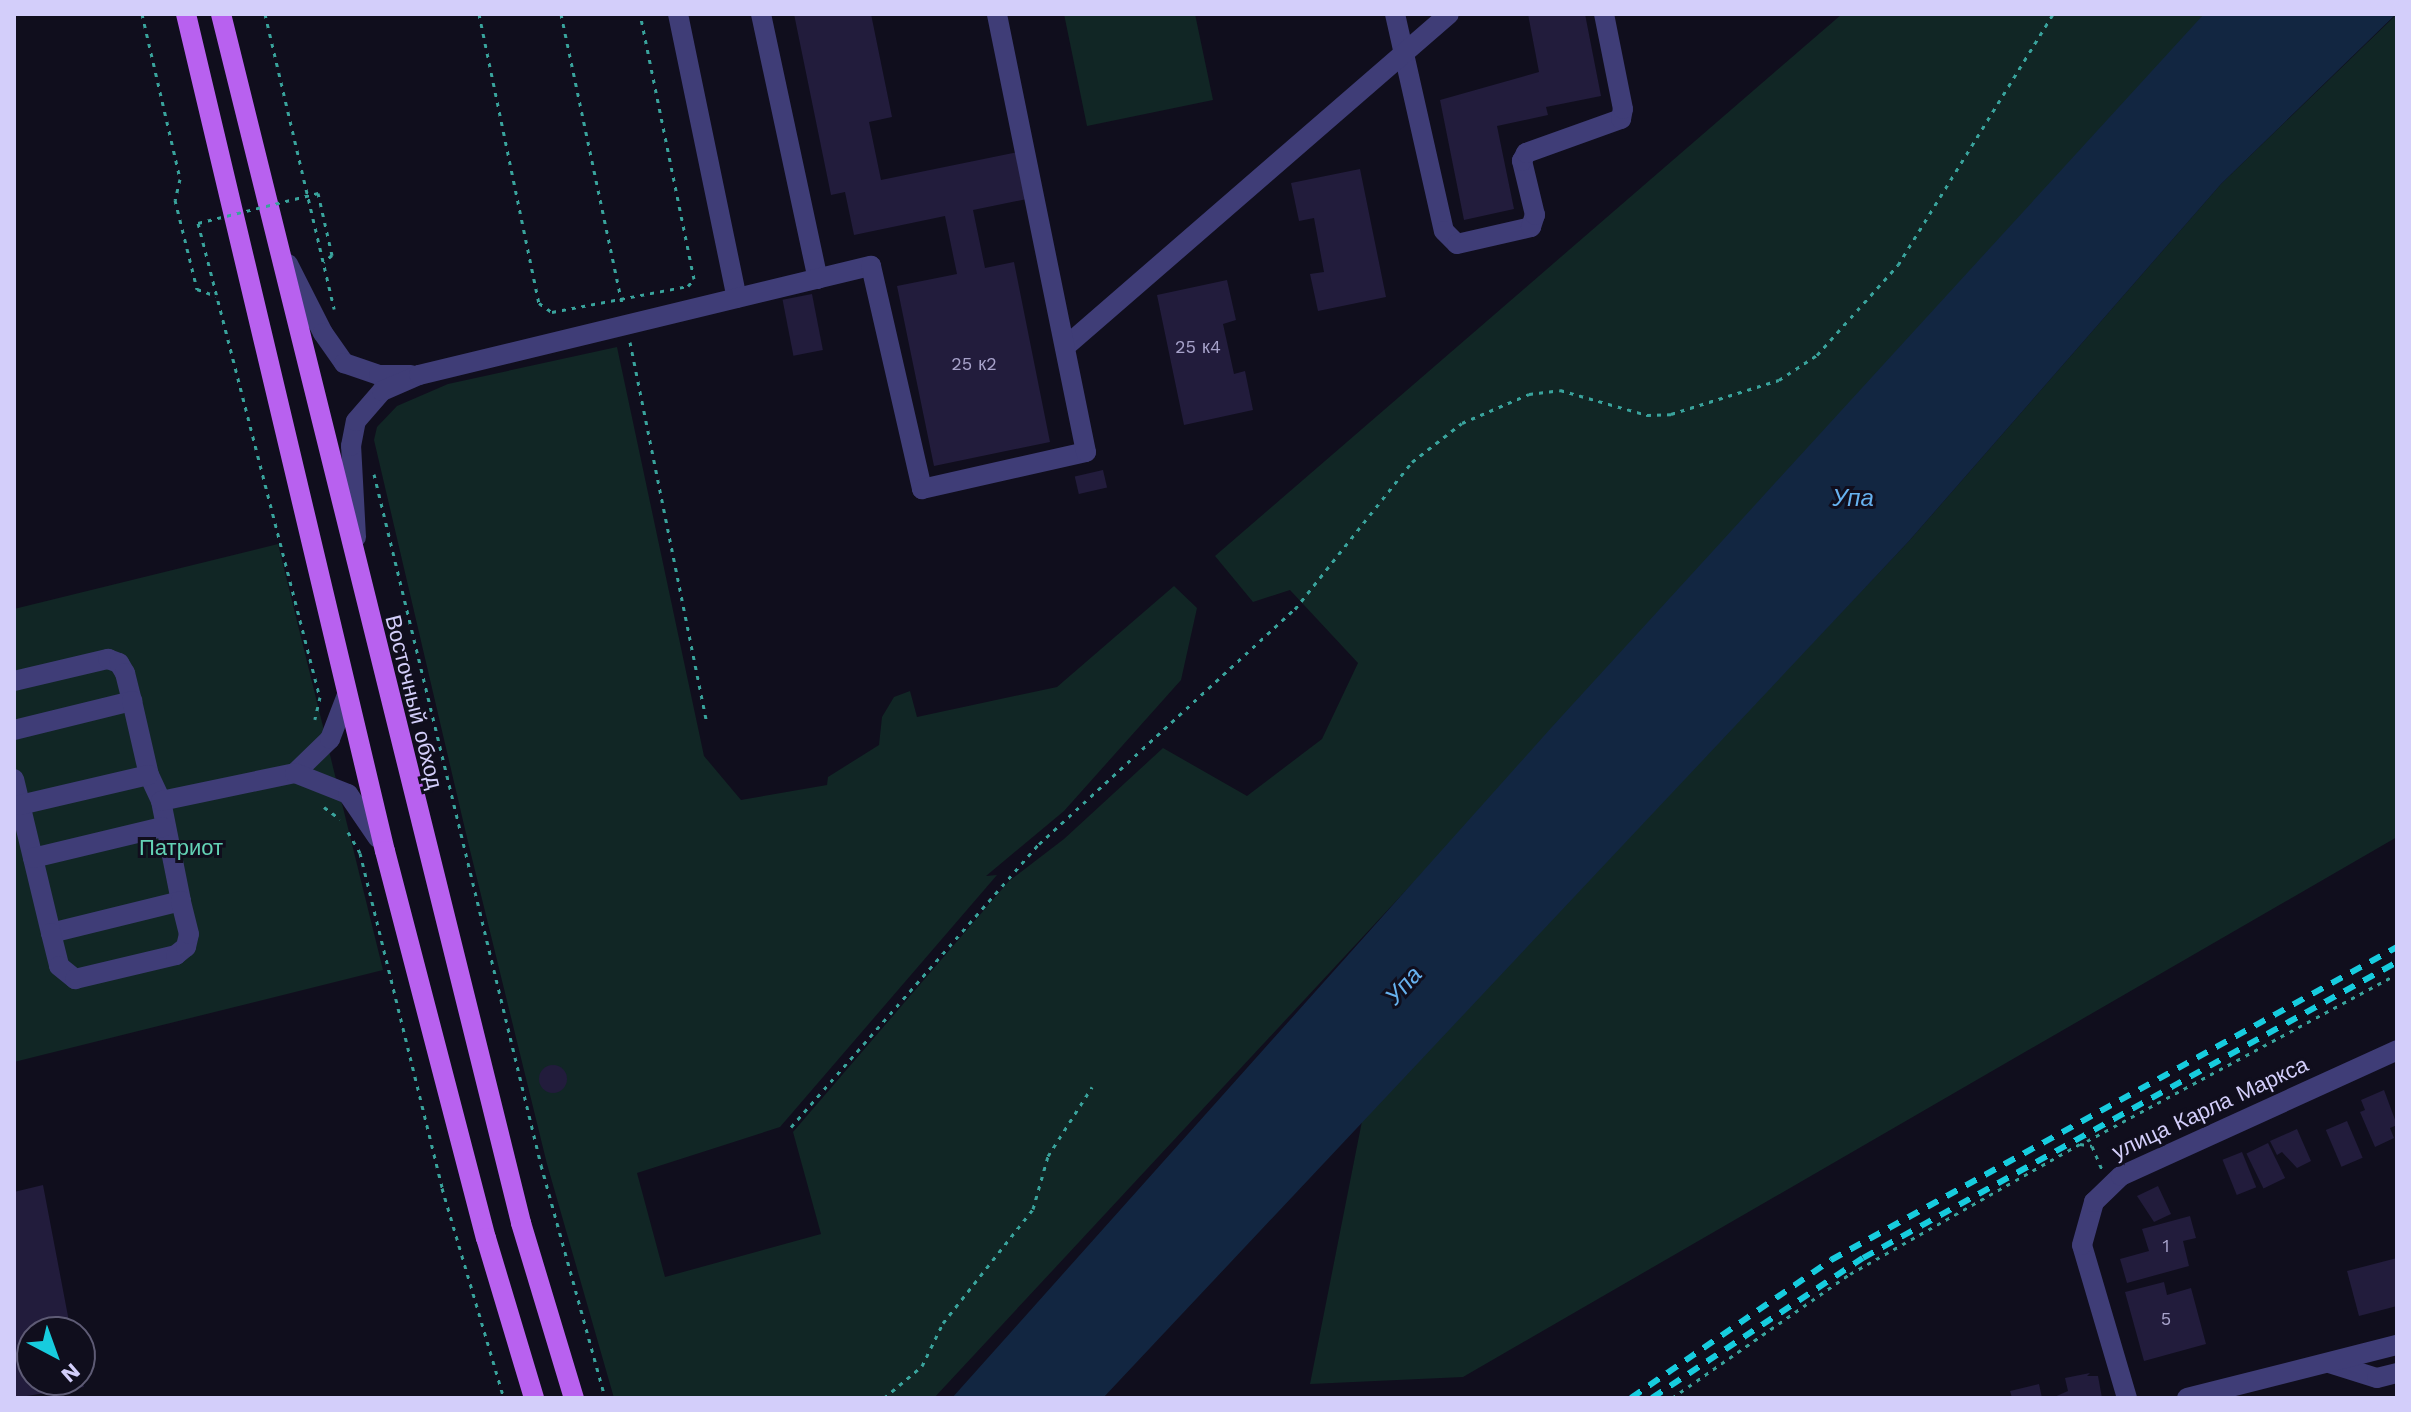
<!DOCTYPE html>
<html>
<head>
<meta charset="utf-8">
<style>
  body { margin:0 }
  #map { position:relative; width:2411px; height:1412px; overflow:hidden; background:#100e1d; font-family:"Work Sans",sans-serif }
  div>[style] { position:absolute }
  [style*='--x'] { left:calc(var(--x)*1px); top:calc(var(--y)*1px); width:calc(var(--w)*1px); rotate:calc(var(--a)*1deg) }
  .green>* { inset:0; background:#112625 }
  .water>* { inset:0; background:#122641 }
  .building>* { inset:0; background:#221c3c; transform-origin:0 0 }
  .round { border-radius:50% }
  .path>* { height:3px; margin-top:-1.5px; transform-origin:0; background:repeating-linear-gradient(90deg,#39a39c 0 4px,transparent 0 10px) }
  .minor>* { height:20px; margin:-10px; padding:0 10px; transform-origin:10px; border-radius:10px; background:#3f3d77 }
  .major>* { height:20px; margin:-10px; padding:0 10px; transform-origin:10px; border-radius:10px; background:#b861ef }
  .rail>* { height:6px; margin-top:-3px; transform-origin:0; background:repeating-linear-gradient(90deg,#17ccde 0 12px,transparent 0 22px) }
  .path-bridge>* { height:3px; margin-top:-1.5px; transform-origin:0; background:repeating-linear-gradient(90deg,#39a39c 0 4px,transparent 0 10px) }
  span { translate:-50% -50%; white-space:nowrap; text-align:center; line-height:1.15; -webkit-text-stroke:6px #100e1d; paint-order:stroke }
  .number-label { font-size:18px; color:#a7a2ca }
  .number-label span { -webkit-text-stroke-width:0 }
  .street-label { font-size:22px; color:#d3cefa }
  .park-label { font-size:22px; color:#63d2b5 }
  .water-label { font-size:24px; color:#67b2ef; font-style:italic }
  .frame { position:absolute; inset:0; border:16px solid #d3cefa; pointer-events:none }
  .north { position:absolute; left:16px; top:1316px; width:80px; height:80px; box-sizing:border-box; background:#100e1d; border:2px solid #5e5b75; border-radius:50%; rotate:139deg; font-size:22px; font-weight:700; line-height:32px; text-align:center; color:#d3cefa }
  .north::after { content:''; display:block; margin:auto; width:28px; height:36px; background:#17ccde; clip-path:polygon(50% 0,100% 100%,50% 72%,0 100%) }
</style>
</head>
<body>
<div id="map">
  <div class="green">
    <i style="clip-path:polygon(1064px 14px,1195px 14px,1213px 100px,1087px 126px)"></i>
    <i style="clip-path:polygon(1842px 14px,2221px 14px,934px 1398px,614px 1398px,547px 1164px,468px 842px,374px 440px,377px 427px,397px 406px,448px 384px,617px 347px,704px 756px,741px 800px,827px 785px,828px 777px,879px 745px,882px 717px,894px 697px,910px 691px,917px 717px,1057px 687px,1174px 586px,1197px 608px,1181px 680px,1064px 811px,986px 876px,997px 875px,780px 1127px,637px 1173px,665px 1277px,821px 1234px,793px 1132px,1009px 881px,1064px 839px,1163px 748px,1247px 796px,1322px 739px,1358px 663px,1290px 590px,1253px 602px,1215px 556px)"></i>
    <i style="clip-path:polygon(2397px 14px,2397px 837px,1463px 1377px,1310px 1384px,1363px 1116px,1909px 541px,2221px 184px)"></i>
    <i style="clip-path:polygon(278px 544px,383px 970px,14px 1062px,14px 609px)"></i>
  </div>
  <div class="water">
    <i style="clip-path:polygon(2204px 14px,2396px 14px,2221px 184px,1909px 541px,1103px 1398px,952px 1398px,1551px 728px)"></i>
  </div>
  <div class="building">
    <i style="clip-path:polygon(794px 14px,871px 14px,892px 117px,869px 122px,881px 180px,1018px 152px,1027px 199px,973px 210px,985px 268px,1014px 262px,1050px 442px,934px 466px,897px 286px,957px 274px,945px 216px,854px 235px,845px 192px,831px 195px)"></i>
    <i style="clip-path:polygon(1528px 14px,1585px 14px,1601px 96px,1546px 107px,1548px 115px,1497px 126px,1514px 209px,1464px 220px,1440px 100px,1539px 72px)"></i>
    <i style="clip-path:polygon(1360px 169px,1386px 297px,1318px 311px,1310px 274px,1324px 272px,1314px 218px,1299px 221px,1291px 183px)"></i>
    <i style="clip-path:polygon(1227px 280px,1236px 320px,1223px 324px,1234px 374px,1245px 371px,1253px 410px,1184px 425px,1157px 295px)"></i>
    <i style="left:812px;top:294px;width:57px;height:30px;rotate:79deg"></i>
    <i style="left:1103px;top:470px;width:18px;height:29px;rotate:77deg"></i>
    <i class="round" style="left:539px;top:1065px;width:28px;height:28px"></i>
    <i style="clip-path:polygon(2384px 1090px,2397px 1125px,2390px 1128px,2394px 1138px,2375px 1147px,2360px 1112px,2365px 1110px,2361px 1100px)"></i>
    <i style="left:2347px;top:1121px;width:40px;height:23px;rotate:67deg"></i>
    <i style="clip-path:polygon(2297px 1129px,2311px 1161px,2297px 1168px,2282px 1152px,2277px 1155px,2270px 1141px)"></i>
    <i style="left:2268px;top:1143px;width:39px;height:24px;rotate:64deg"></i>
    <i style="left:2242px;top:1152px;width:38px;height:21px;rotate:68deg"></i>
    <i style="clip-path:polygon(43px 1185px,71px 1332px,32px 1332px,32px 1380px,82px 1380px,84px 1387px,14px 1398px,14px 1192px)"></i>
    <i style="clip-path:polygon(2158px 1186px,2171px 1214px,2154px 1222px,2137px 1196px)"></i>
    <i style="clip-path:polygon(2190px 1216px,2196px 1238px,2183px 1241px,2189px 1266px,2127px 1283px,2120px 1259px,2149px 1251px,2142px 1229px)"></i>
    <i style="clip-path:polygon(2397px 1258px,2397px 1306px,2359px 1316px,2347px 1271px)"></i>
    <i style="clip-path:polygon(2164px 1282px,2167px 1295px,2191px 1288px,2206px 1344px,2144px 1361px,2125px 1292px)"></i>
    <i style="clip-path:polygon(2090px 1373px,2087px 1376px,2098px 1376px,2102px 1398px,2052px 1398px,2068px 1391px,2065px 1378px)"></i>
    <i style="clip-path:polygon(2039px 1384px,2042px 1398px,2012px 1398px,2010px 1391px)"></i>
  </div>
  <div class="path">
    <i style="--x:142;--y:14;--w:169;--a:77"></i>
    <i style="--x:180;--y:179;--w:22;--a:103"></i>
    <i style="--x:175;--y:200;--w:92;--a:76.1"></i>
    <i style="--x:197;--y:289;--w:20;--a:20"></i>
    <i style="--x:265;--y:14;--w:303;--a:76.8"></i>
    <i style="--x:479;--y:14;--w:295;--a:78.3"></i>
    <i style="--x:539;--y:303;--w:16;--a:35"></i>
    <i style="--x:552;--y:312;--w:138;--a:-10.8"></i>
    <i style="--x:688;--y:286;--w:9;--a:-49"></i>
    <i style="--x:694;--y:279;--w:270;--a:-101.5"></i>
    <i style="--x:561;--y:14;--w:299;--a:78.1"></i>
    <i style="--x:318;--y:193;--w:64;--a:77.3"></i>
    <i style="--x:332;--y:255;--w:11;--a:139"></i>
    <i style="--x:198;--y:223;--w:489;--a:75.6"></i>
    <i style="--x:320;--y:697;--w:23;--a:103"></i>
    <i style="--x:630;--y:342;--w:389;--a:78.6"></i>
    <i style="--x:374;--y:474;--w:711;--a:76.41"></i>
    <i style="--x:541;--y:1165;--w:242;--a:74.6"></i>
    <i style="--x:324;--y:807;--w:20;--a:37"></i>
    <i style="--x:348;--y:832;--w:24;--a:60"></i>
    <i style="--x:360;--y:853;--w:345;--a:76.2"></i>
    <i style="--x:442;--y:1188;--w:219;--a:73.6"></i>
    <i style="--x:791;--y:1127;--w:376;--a:-48.8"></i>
    <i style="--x:1039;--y:844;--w:348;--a:-42.6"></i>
    <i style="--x:1295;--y:609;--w:188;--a:-51.5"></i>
    <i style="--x:1412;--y:462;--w:63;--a:-38"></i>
    <i style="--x:1462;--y:423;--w:73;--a:-23.4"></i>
    <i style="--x:1529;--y:394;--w:31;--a:-7"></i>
    <i style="--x:1560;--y:390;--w:91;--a:16"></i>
    <i style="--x:1647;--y:415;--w:24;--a:-2"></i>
    <i style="--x:1671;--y:414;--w:113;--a:-17.5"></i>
    <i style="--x:1779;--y:380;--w:45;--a:-33.3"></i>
    <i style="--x:1817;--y:355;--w:121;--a:-48"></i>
    <i style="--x:1898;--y:265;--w:295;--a:-58.3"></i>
    <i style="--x:2087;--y:1141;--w:352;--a:-28.3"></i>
    <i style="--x:884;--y:1398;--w:50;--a:-40.1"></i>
    <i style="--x:922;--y:1366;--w:48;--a:-64"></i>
    <i style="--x:943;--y:1323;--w:145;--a:-51.7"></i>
    <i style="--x:1033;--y:1209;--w:55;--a:-74.2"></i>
    <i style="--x:1048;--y:1156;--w:82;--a:-57.5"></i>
    <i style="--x:1672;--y:1398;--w:217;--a:-34.9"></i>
    <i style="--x:1850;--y:1274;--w:264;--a:-29.5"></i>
    <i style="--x:2080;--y:1144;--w:12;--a:9"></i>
    <i style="--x:2092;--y:1146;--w:25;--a:67"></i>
  </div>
  <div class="minor">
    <i style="--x:678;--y:14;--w:290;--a:78.3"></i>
    <i style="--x:761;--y:14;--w:271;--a:77.9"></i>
    <i style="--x:1395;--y:14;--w:222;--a:77.3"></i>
    <i style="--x:1444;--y:231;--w:18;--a:45"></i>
    <i style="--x:1457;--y:244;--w:76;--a:-12.9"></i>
    <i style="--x:1531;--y:227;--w:13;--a:-72"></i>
    <i style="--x:1535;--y:215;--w:56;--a:-103.5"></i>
    <i style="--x:1522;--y:161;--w:9;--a:-63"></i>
    <i style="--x:1526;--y:153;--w:101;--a:-19.7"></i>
    <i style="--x:1621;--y:119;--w:10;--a:-79"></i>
    <i style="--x:1623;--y:109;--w:97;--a:-101.3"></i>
    <i style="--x:288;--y:264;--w:77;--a:63.1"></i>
    <i style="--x:323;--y:333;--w:37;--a:55"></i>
    <i style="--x:344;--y:363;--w:37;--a:19"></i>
    <i style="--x:379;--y:375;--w:32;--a:0"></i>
    <i style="--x:1065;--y:347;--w:508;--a:-40.93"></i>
    <i style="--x:356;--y:537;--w:91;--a:-93.1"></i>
    <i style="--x:351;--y:446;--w:25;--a:-79"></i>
    <i style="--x:356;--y:421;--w:40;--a:-49"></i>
    <i style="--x:382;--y:391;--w:40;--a:-23.4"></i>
    <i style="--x:419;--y:375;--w:465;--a:-13.6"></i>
    <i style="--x:871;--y:266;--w:229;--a:77.1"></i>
    <i style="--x:922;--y:489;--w:168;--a:-12.7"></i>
    <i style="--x:1086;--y:452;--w:447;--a:-101.5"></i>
    <i style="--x:14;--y:681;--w:97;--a:-13.2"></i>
    <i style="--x:108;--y:659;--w:12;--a:20"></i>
    <i style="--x:119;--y:663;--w:12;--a:59"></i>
    <i style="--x:125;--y:673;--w:29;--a:76"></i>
    <i style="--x:14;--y:730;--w:122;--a:-13.8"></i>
    <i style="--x:132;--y:701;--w:76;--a:77.1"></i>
    <i style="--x:149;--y:775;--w:29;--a:65"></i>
    <i style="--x:161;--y:801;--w:102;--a:78.7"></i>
    <i style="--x:181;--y:901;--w:134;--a:166.2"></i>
    <i style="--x:51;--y:933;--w:158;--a:-103.5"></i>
    <i style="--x:295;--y:773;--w:49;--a:-44.2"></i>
    <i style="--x:330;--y:739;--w:47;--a:-68.9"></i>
    <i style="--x:161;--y:801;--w:137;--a:-11.8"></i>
    <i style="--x:295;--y:773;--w:57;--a:21.6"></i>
    <i style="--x:348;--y:794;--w:53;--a:55.7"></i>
    <i style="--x:20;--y:805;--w:132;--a:-13.1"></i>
    <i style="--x:33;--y:858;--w:133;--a:-13.5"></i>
    <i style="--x:51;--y:933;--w:34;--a:76"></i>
    <i style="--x:59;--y:966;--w:21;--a:39"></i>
    <i style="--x:75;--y:979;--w:104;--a:-13.4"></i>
    <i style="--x:176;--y:955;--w:13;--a:-39"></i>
    <i style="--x:186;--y:947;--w:13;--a:-77"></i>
    <i style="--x:189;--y:934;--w:34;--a:-104"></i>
    <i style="--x:2329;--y:1363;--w:50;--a:17.4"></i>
    <i style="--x:2377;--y:1378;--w:21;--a:-14"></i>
    <i style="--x:2127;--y:1398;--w:159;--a:-106.4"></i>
    <i style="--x:2082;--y:1245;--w:45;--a:-74.4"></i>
    <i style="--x:2094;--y:1202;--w:37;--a:-44"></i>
    <i style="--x:2121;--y:1176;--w:303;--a:-24.5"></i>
    <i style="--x:2187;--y:1398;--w:217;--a:-14.2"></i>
  </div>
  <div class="major">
    <i style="--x:186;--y:14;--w:860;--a:76.63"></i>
    <i style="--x:385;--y:851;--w:400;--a:75.4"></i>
    <i style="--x:486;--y:1238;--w:167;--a:73.3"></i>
    <i style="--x:221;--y:14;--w:1246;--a:76.06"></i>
    <i style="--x:521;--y:1223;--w:183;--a:73.2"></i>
  </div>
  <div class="rail">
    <i style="--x:1631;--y:1398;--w:243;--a:-34.6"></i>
    <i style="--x:1831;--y:1260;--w:647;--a:-28.94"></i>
    <i style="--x:1652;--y:1398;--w:253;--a:-33.6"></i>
    <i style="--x:1863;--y:1258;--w:611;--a:-29"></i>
  </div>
  <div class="path-bridge">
    <i style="--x:198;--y:223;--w:124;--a:-14"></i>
  </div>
  <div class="number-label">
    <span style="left:1198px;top:347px">25 к4</span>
    <span style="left:974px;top:364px">25 к2</span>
    <span style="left:2166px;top:1246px">1</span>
    <span style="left:2166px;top:1319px">5</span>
  </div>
  <div class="street-label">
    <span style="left:414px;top:702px;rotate:76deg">Восточный обход</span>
    <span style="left:2210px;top:1108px;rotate:-25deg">улица Карла Маркса</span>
  </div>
  <div class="park-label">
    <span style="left:181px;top:848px">Патриот</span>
  </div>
  <div class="water-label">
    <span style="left:1853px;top:499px">Упа</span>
    <span style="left:1404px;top:986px;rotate:-48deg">Упа</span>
  </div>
  <div class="frame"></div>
  <div class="north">N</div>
</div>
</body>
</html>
